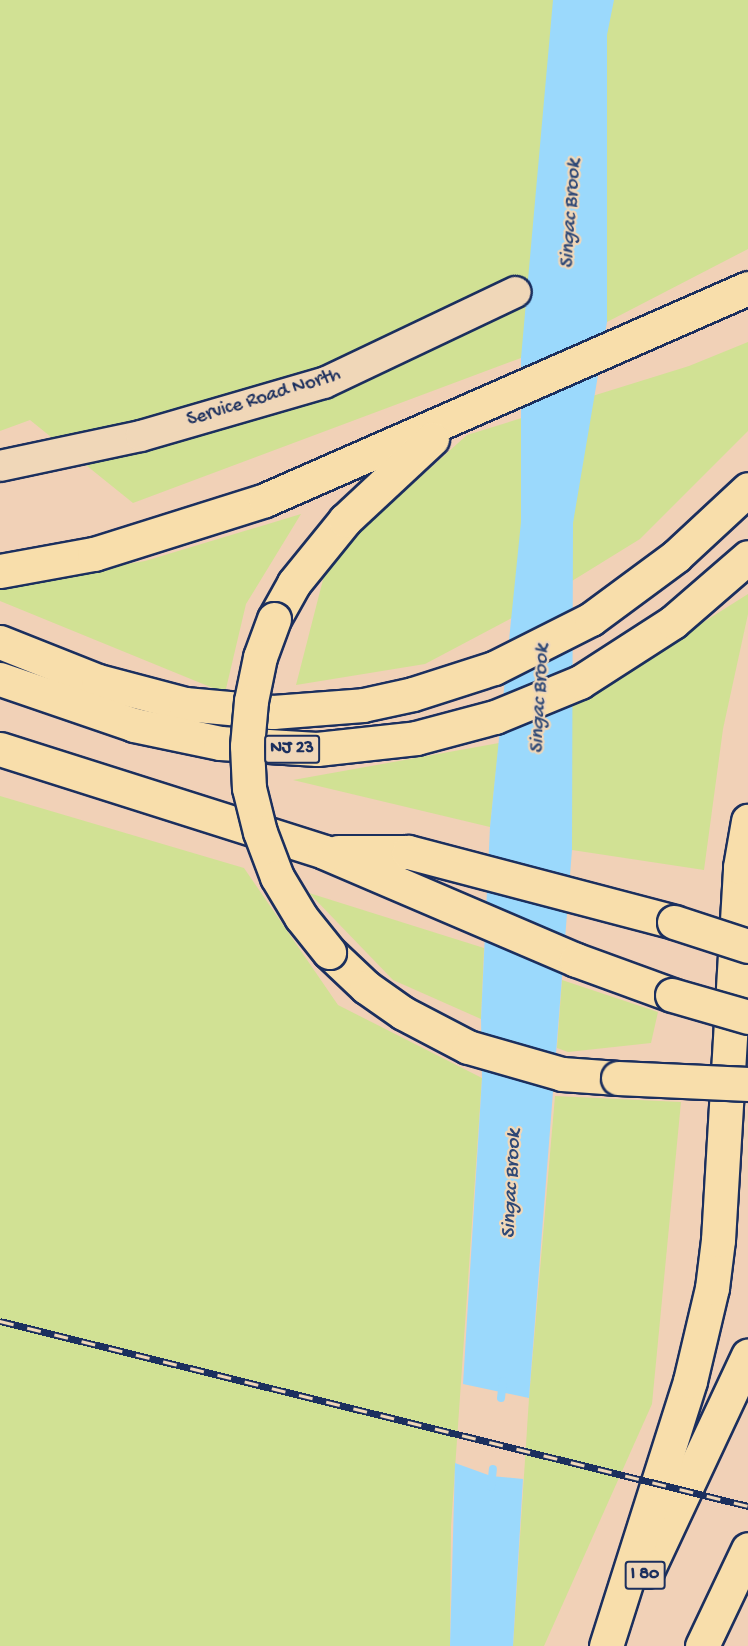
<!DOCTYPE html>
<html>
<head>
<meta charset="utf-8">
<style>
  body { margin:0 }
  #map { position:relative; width:748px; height:1646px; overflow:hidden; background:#f1d1b7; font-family:"Gochi Hand",sans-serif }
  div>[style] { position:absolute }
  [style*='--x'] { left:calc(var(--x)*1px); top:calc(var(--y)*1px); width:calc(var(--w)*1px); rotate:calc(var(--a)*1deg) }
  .green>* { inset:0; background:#d1e194 }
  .water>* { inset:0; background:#9bd9fc }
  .stream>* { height:8px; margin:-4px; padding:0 4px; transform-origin:4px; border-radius:4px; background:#9bd9fc }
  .roads { filter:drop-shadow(2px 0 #1b2f5e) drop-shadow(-2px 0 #1b2f5e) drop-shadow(0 2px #1b2f5e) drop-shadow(0 -2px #1b2f5e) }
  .minor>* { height:30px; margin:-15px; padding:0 15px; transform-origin:15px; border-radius:15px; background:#f0d7b8 }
  .major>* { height:33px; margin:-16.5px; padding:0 16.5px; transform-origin:16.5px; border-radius:16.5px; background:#f8deab }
  .highway>* { height:33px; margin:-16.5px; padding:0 16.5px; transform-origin:16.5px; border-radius:16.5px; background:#f8deab }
  .rail>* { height:7px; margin-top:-3.5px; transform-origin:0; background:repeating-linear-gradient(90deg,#f0d7b8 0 14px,#1b2f5e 0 28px); box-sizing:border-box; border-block:2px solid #1b2f5e }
  .bridges { filter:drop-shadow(2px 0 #1b2f5e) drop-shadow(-2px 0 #1b2f5e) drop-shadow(0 2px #1b2f5e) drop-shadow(0 -2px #1b2f5e) }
  .highway-bridge>* { height:33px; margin:-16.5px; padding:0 16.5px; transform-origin:16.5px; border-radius:16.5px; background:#f8deab }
  span { translate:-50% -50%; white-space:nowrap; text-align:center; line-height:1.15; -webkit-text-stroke:4.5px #f0d7b8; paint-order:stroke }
  .shield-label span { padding:2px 4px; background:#f0d7b8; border:2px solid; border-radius:4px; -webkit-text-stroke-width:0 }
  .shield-label { font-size:18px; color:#1b2f5e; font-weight:700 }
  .street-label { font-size:20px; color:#1b2f5e }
  .water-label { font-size:21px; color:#2e4876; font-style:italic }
</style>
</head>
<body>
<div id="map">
  <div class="green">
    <i style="clip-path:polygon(0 0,748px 0,748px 249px,607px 322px,521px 358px,133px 503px,30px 420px,0 431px)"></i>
    <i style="clip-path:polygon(748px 342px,748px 431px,640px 539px,512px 618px,425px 664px,296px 685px,328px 560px,467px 435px,689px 366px)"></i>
    <i style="clip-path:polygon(301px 514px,246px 604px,225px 693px,0 601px,0 585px,145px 561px)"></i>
    <i style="clip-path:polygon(748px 594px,748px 614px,723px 729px,704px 870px,572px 850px,572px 705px)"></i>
    <i style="clip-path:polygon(499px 743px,490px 827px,293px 780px)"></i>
    <i style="clip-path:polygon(0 796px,244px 868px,338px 1005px,482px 1078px,451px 1527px,450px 1646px,0 1646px)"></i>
    <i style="clip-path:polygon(309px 893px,484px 948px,481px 1019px,393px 980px)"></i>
    <i style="clip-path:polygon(562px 980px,658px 1012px,651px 1043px,568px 1052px,557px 1048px)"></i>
    <i style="clip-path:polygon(555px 1096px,681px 1102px,652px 1404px,544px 1646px,513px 1646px,529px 1398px)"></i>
  </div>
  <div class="water">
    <i style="clip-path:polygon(553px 0,614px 0,607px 35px,607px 322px,573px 523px,572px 850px,529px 1398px,463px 1384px,482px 1078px,481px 1019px,490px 827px,521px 522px,521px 358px)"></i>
    <i style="clip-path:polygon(455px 1463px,491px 1476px,523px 1479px,513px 1646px,450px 1646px)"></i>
  </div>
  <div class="stream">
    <i style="--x:501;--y:1398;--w:17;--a:-83"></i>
    <i style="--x:491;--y:1487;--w:18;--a:-84"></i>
  </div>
  <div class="roads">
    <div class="minor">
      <i style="--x:0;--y:466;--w:144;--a:-12"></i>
      <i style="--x:141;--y:436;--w:191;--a:-16.2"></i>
      <i style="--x:324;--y:383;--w:212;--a:-25.4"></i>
    </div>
    <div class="major">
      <i style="--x:0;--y:642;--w:105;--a:21.7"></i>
      <i style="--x:98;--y:681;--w:90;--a:14.8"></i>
      <i style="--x:185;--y:704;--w:88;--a:5.2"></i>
      <i style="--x:273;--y:712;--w:90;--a:-4.4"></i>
      <i style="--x:363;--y:705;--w:51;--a:-12.4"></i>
      <i style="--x:413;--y:694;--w:85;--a:-17.8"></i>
      <i style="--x:494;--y:668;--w:109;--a:-26.8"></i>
      <i style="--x:591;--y:619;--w:106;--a:-36.5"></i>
      <i style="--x:676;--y:556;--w:98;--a:-42.9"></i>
    </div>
    <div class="highway">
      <i style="--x:0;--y:571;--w:96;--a:-10.3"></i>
      <i style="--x:94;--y:554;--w:179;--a:-17.5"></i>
      <i style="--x:265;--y:500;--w:527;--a:-23.7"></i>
      <i style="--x:274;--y:619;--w:41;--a:-60.9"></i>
      <i style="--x:294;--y:583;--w:81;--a:-51"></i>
      <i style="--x:345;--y:520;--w:119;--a:-43"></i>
      <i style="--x:0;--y:679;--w:142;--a:18.9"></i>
      <i style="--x:134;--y:725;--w:88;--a:11.8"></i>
      <i style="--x:220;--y:743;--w:97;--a:3.5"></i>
      <i style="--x:317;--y:749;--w:100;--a:-6.3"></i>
      <i style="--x:416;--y:738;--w:82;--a:-14.9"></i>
      <i style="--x:495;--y:717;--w:92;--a:-22.4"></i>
      <i style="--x:580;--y:682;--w:111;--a:-32.8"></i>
      <i style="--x:673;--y:622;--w:99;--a:-40.9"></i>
      <i style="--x:0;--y:749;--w:340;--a:17.6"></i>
      <i style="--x:324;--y:852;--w:274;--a:23.2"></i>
      <i style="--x:576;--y:960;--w:102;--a:20"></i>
      <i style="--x:338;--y:852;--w:70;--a:0"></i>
      <i style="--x:408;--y:852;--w:275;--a:14.7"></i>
      <i style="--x:329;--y:952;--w:51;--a:43.4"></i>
      <i style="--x:366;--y:987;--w:45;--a:35.1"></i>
      <i style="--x:403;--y:1013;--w:73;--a:27.6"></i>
      <i style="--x:468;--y:1047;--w:98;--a:16"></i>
      <i style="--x:562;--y:1074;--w:56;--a:4.1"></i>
      <i style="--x:647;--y:1571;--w:238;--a:-64.9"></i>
      <i style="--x:606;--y:1646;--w:278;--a:-72.4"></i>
      <i style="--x:690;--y:1381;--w:96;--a:-76.7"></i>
      <i style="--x:712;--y:1288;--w:48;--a:-82.9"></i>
      <i style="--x:718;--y:1240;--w:374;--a:-86.6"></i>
      <i style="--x:740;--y:867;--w:47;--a:-80.1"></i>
      <i style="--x:702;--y:1646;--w:107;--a:-64.6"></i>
    </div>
  </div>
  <div class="rail">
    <i style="--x:0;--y:1321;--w:771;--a:13.89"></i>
  </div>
  <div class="bridges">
    <div class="highway-bridge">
      <i style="--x:274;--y:619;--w:40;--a:110.2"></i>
      <i style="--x:260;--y:657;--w:45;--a:101.6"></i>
      <i style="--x:251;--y:701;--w:45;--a:95.1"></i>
      <i style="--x:247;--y:746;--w:42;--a:87.3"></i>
      <i style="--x:249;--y:788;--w:45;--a:76"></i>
      <i style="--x:260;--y:832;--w:48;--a:69.3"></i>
      <i style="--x:277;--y:877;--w:47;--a:59"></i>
      <i style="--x:301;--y:917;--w:45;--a:51.3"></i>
      <i style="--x:674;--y:922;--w:78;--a:18"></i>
      <i style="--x:672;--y:995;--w:79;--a:16.1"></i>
      <i style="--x:618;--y:1078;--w:130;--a:2.6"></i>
    </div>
  </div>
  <div class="shield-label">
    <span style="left:292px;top:749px">NJ 23</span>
    <span style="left:645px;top:1575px">I 80</span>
  </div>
  <div class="street-label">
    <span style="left:264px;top:398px;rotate:-17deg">Service Road North</span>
  </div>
  <div class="water-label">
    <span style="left:572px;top:214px;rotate:-86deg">Singac Brook</span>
    <span style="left:541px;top:699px;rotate:-87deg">Singac Brook</span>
    <span style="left:513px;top:1184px;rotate:-87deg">Singac Brook</span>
  </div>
</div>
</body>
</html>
